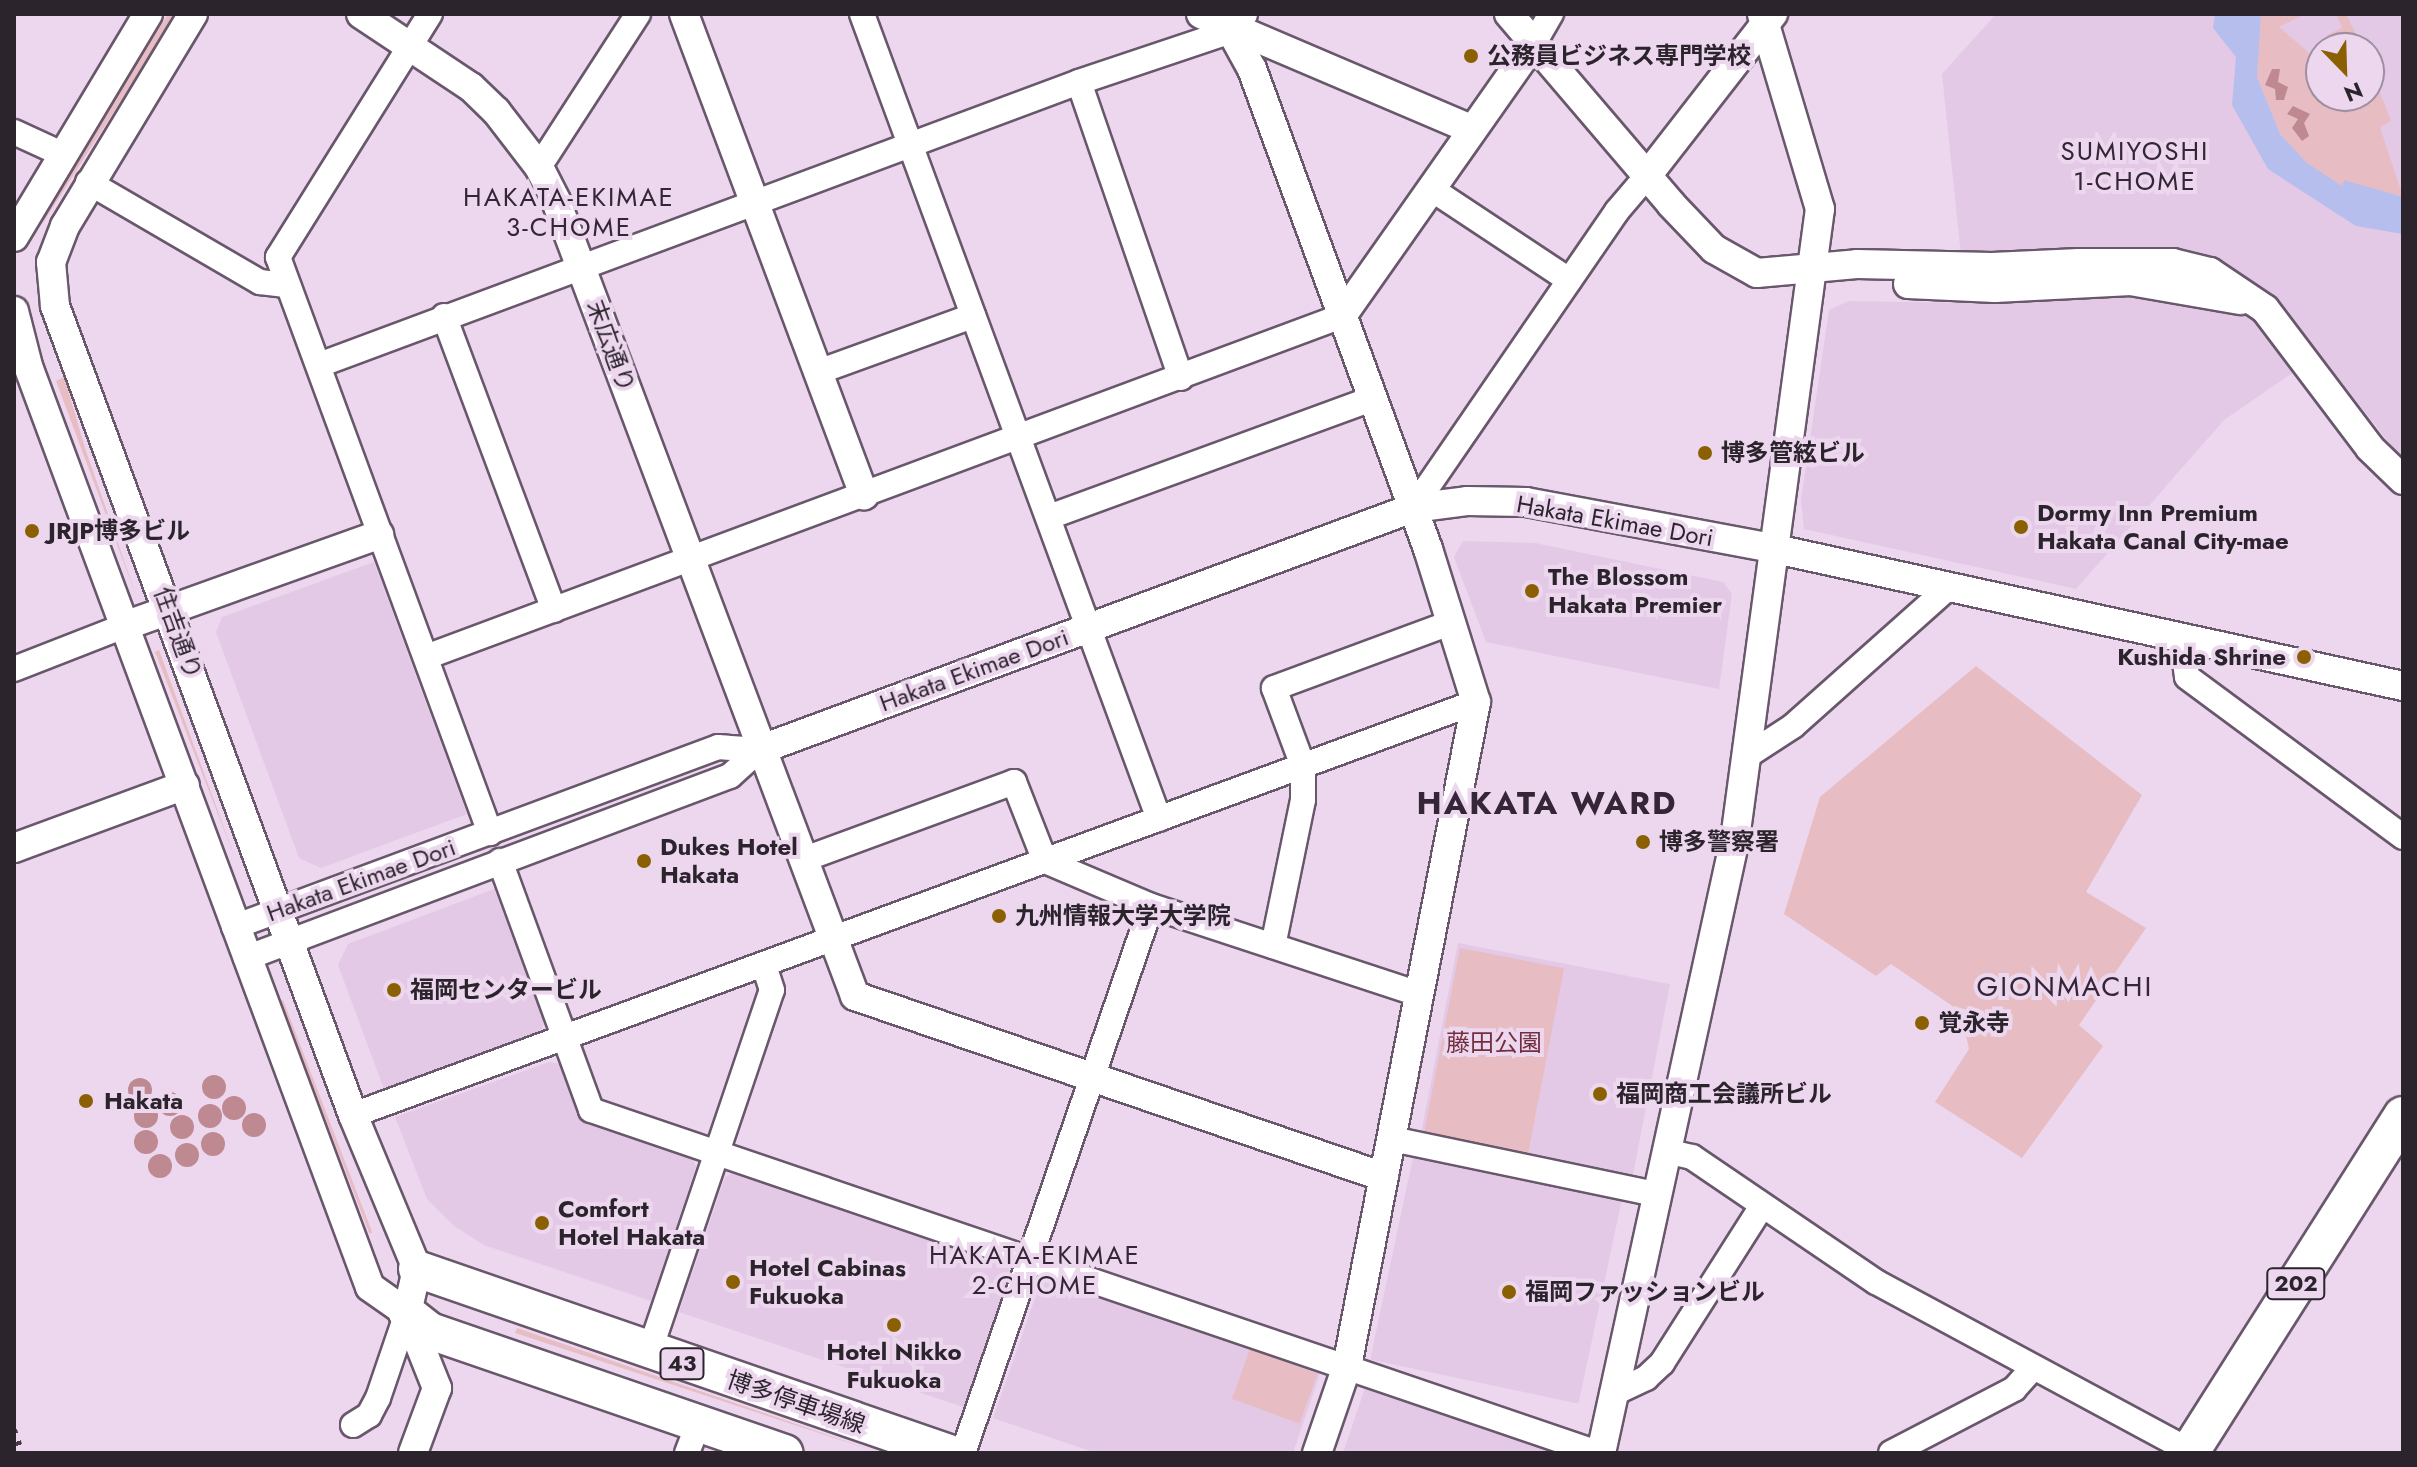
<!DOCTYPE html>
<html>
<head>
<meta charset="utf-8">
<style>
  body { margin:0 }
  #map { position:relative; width:2417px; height:1467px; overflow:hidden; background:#ecd7ee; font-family:Jost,"Noto Sans JP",sans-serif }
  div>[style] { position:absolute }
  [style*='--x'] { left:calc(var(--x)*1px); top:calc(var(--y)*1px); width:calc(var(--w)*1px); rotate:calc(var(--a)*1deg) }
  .built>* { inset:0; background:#e3c9e6; transform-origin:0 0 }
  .green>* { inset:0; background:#e7bdc3; transform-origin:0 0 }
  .forest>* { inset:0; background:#bf8992 }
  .round { border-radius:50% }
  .water>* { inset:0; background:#b5beec }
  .roads { filter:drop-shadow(2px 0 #69576c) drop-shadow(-2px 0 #69576c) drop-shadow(0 2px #69576c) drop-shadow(0 -2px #69576c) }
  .minor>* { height:24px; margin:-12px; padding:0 12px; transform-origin:12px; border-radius:12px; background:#fff }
  .tertiary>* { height:28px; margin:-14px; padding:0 14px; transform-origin:14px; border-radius:14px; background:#fff }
  .primary>* { height:36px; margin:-18px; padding:0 18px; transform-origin:18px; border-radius:18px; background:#fff }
  .trunk>* { height:38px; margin:-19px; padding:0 19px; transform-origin:19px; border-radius:19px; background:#fff }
  .rail>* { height:6px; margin-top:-3px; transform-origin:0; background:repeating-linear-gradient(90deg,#453c46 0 4px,transparent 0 12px) }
  .dots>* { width:22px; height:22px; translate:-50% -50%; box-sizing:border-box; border:4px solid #ecd7ee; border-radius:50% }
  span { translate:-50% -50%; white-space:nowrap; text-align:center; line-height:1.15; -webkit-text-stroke:8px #ecd7ee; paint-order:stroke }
  .shield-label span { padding:2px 6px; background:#ecd7ee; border:2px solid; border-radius:6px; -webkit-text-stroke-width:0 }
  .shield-label { font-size:22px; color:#2c242d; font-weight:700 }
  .poi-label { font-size:24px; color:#2c242d; font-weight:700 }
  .left { translate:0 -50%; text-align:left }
  .right { translate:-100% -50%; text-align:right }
  .street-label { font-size:24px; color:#2c242d }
  .park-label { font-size:24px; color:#732f3e }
  .neighbourhood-label { font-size:26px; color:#342537; letter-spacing:2px }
  .quarter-label { font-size:28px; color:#342537; letter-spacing:2px }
  .district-label { font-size:32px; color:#342537; font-weight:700; letter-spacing:2px }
  .frame { position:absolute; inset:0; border:16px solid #2c242d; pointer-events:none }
  .north { position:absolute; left:2305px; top:32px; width:80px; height:80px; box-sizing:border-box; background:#ecd7ee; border:2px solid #9f8fa1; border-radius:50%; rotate:157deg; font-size:22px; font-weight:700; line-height:32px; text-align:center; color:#2c242d }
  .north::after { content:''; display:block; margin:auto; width:28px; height:36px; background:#8b6003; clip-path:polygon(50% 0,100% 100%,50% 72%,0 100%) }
</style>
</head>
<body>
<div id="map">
  <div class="built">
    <i style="clip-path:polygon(evenodd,1996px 14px,2403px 14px,2403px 461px,2320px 354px,2224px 420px,2076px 589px,1804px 529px,1801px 500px,1829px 310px,1849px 301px,1966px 303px,1942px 74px,1996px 14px,2321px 48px,2369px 48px,2369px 96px,2321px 96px,2321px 48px)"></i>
    <i style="clip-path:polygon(1463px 541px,1535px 543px,1723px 582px,1732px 594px,1719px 689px,1486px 642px,1454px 557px)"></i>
    <i style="clip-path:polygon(374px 562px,467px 814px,321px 868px,299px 858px,216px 632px,222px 617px)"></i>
    <i style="clip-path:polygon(494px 889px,544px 1022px,541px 1032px,384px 1089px,338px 965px,348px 944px)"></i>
    <i style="left:1458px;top:943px;width:216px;height:196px;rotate:11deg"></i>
    <i style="clip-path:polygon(549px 1062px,559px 1064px,580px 1121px,693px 1159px,696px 1167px,651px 1301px,484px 1245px,454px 1226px,427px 1199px,395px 1117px)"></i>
    <i style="left:1414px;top:1153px;width:213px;height:211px;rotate:12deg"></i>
    <i style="clip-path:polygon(733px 1173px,1007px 1265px,1011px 1274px,966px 1408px,679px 1312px,725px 1177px)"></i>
    <i style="clip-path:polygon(1048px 1279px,1321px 1371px,1293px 1453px,1096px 1453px,993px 1418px,1040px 1284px)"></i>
    <i style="clip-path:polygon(1365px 1388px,1561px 1453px,1343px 1453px)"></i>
  </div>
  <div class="green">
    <i style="clip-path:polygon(168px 14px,176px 14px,41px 226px,60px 185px)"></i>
    <i style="clip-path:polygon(2261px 14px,2305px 14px,2279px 27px,2315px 58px,2321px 56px,2321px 96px,2369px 96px,2369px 65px,2391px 121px,2380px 127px,2403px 197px,2344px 181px,2342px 187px,2307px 163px,2280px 134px,2257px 77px)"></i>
    <i style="clip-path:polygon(2336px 14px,2346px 14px,2363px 48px,2332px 48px,2327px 35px,2342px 28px)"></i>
    <i style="clip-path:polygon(64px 377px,86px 451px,137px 598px,56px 381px)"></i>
    <i style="clip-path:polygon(159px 650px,235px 858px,155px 652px)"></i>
    <i style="clip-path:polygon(1976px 666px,2142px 795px,2086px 892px,2146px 928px,2079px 1025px,2103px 1046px,2022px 1158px,1935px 1102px,1969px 1049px,1961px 1012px,1891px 964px,1876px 976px,1784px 914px,1820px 797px)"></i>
    <i style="left:1460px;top:948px;width:106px;height:190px;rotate:11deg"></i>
    <i style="left:283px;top:1000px;width:249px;height:3px;rotate:69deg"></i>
    <i style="clip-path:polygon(517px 1328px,880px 1453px,515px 1333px)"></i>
    <i style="left:1250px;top:1349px;width:72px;height:53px;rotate:20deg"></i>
  </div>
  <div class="forest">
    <i style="clip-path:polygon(2272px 69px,2280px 69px,2278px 82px,2288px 87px,2284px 100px,2276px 100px,2275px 89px,2265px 85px)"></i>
    <i style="clip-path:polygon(2293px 106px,2310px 114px,2304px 123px,2309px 136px,2302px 141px,2292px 128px,2298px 119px,2287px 114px)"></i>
    <i class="round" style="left:202px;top:1075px;width:24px;height:24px"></i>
    <i class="round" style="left:128px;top:1078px;width:24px;height:24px"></i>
    <i class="round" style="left:158px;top:1092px;width:24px;height:24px"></i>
    <i class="round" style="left:222px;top:1096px;width:24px;height:24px"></i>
    <i class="round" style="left:134px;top:1104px;width:24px;height:24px"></i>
    <i class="round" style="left:198px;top:1104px;width:24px;height:24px"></i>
    <i class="round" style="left:242px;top:1113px;width:24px;height:24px"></i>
    <i class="round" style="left:170px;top:1115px;width:24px;height:24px"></i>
    <i class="round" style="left:134px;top:1130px;width:24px;height:24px"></i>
    <i class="round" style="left:201px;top:1132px;width:24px;height:24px"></i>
    <i class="round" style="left:175px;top:1143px;width:24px;height:24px"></i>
    <i class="round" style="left:148px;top:1154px;width:24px;height:24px"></i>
  </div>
  <div class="water">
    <i style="clip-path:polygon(2215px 14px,2261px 14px,2257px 77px,2280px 134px,2307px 163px,2342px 186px,2344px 180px,2403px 197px,2403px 234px,2356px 226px,2268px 169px,2232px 105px,2236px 57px,2213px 28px)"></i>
  </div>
  <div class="roads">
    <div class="minor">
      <i style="--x:430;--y:14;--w:287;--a:122"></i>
      <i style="--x:278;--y:257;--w:614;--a:69.79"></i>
      <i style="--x:862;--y:14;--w:858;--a:69.75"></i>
      <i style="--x:1534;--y:43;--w:34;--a:-60"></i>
      <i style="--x:1079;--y:82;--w:313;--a:71"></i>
      <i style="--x:14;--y:132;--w:53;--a:24.6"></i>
      <i style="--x:539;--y:167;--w:182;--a:-57.1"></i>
      <i style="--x:88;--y:182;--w:199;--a:30.2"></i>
      <i style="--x:260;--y:282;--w:26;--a:7"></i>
      <i style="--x:1430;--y:188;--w:167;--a:33.5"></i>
      <i style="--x:444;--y:316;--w:314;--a:69.5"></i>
      <i style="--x:319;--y:365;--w:811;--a:-20.42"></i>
      <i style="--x:1079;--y:82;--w:160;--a:-18.5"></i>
      <i style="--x:818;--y:372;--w:165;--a:-19.9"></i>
      <i style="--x:1413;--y:508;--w:360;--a:-55.5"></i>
      <i style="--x:1617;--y:211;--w:45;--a:-49.5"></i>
      <i style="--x:1049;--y:517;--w:343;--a:-20.1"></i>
      <i style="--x:2182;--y:641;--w:36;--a:82"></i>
      <i style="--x:2187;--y:677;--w:269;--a:36.5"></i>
      <i style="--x:426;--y:657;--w:977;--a:-20.42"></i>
      <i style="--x:14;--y:669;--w:121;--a:-21.3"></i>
      <i style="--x:1747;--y:756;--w:55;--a:-33.1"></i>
      <i style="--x:1793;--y:726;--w:208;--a:-41.7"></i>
      <i style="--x:802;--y:860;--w:226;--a:-20.2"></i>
      <i style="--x:1014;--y:782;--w:85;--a:68.6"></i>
      <i style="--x:1045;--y:861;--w:115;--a:23"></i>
      <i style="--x:1151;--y:906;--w:281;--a:18.2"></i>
      <i style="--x:500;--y:861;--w:265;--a:69.9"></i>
      <i style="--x:591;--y:1110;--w:1064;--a:18.81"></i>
      <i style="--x:234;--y:927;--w:516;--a:-20.4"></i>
      <i style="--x:718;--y:747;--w:41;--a:4.2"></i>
      <i style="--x:1273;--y:946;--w:149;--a:-78.4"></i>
      <i style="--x:1303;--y:800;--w:34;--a:-90"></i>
      <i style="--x:1303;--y:766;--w:83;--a:-110.4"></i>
      <i style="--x:1274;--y:688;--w:190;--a:-20.3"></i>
      <i style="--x:246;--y:958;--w:517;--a:-20.61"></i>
      <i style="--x:730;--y:776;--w:39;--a:-42"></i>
      <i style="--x:353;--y:1115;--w:1197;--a:-20.19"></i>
      <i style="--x:1392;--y:1139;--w:269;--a:11.8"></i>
      <i style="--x:1666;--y:1151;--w:27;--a:13"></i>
      <i style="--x:1692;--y:1157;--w:222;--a:34.2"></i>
      <i style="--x:1876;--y:1282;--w:360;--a:28.3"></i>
      <i style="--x:649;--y:1353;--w:383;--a:-71.3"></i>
      <i style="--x:772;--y:990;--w:26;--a:-108"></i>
      <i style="--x:1612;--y:1394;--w:38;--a:-25"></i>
      <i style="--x:1646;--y:1378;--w:22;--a:-43"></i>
      <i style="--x:1662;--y:1363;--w:186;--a:-57.5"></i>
      <i style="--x:353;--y:1425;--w:19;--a:-32"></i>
      <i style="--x:369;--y:1415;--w:19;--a:-62"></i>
      <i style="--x:378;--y:1398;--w:90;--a:-71.2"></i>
      <i style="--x:687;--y:1453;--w:31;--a:-69"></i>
      <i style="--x:963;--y:1453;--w:578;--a:-71.03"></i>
      <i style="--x:1891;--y:1453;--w:139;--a:-27.5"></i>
      <i style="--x:2014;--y:1389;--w:25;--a:-48"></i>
    </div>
    <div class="tertiary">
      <i style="--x:193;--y:14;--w:248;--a:121.1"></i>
      <i style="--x:65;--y:226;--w:39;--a:111"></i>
      <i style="--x:51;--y:262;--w:44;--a:84.8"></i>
      <i style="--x:55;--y:306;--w:862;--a:69.78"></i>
      <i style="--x:353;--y:1115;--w:167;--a:67.4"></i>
      <i style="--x:417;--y:1269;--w:45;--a:102.8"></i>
      <i style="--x:361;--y:14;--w:132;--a:33.6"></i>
      <i style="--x:471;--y:87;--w:35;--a:44"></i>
      <i style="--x:496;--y:111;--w:71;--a:52.5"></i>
      <i style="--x:539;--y:167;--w:38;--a:63"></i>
      <i style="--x:556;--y:201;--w:849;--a:69.39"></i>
      <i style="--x:855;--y:996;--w:559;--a:18.89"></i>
      <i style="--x:684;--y:14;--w:514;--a:69.48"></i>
      <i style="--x:1201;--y:14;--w:293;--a:23.1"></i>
      <i style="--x:1243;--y:14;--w:21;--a:125"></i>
      <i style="--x:1231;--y:31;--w:43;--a:61.1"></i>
      <i style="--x:1252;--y:69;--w:511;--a:69.86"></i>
      <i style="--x:1428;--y:549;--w:160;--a:72.6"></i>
      <i style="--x:1476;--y:702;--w:676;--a:100.99"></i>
      <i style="--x:1347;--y:1366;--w:92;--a:109"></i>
      <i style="--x:1509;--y:14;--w:250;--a:49.5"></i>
      <i style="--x:1671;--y:204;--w:62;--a:46.3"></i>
      <i style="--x:1714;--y:249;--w:49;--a:29.2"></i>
      <i style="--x:1757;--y:273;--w:100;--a:-5.1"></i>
      <i style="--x:1857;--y:264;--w:135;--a:1.3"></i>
      <i style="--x:1992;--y:267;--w:87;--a:-2.6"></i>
      <i style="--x:2079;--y:263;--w:94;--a:0"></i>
      <i style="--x:2173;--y:263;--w:38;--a:14"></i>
      <i style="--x:2210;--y:272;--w:66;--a:33.9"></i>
      <i style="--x:2265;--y:309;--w:174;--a:52.9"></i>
      <i style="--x:2370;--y:448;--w:46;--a:44.1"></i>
      <i style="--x:1646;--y:177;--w:207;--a:-52.1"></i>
      <i style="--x:14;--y:237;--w:260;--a:-59"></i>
      <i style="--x:1908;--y:284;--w:87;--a:2.6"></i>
      <i style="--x:1995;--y:288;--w:136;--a:-2.9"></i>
      <i style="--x:2131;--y:281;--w:111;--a:9.9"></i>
      <i style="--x:14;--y:311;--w:57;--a:75.7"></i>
      <i style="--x:28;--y:366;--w:982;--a:69.63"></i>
      <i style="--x:370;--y:1287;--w:45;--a:35.1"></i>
      <i style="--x:407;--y:1313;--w:81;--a:68.2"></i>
      <i style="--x:437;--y:1388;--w:69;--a:110.3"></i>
      <i style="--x:1342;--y:316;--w:334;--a:-54.9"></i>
      <i style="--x:127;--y:625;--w:268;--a:-19.7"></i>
      <i style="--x:759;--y:750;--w:697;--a:-20.31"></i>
      <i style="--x:1413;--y:508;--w:54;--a:-7.4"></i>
      <i style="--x:1467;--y:501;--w:59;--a:1"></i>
      <i style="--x:1526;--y:502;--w:249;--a:10.6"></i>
      <i style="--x:1771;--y:548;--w:647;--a:12.32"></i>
      <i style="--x:14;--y:848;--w:182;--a:-20.2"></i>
      <i style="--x:1601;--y:1453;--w:628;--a:-77.69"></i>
      <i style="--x:1735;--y:839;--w:636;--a:-82.32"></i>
      <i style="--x:1820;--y:209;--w:203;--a:-106.6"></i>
    </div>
    <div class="primary">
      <i style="--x:417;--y:1269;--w:563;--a:19.08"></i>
      <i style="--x:407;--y:1313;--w:29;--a:38"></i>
      <i style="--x:430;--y:1331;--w:375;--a:19"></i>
    </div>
    <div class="trunk">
      <i style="--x:2189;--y:1453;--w:399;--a:-57.6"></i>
    </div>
  </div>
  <div class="rail">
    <i style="--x:14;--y:1430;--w:24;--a:71"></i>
  </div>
  <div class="dots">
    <i style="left:1471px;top:56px;background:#8b6003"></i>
    <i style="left:1705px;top:453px;background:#8b6003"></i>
    <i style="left:2021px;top:527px;background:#8b6003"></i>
    <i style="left:32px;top:531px;background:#8b6003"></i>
    <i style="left:1532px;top:591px;background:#8b6003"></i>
    <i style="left:2304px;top:657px;background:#8b6003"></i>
    <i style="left:1643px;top:842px;background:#8b6003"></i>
    <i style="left:644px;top:861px;background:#8b6003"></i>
    <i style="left:999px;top:916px;background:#8b6003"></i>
    <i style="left:394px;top:990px;background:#8b6003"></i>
    <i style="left:1922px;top:1023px;background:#8b6003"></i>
    <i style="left:1600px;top:1094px;background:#8b6003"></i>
    <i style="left:86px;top:1101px;background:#8b6003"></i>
    <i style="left:542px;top:1223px;background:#8b6003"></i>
    <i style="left:733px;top:1282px;background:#8b6003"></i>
    <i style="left:1509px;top:1292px;background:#8b6003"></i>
    <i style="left:894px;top:1325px;background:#8b6003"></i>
  </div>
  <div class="shield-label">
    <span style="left:2296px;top:1284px">202</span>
    <span style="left:682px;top:1364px">43</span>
  </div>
  <div class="poi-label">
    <span class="left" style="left:1487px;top:56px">公務員ビジネス専門学校</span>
    <span class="left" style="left:1721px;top:453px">博多管絃ビル</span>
    <span class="left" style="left:2037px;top:527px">Dormy Inn Premium<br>Hakata Canal City-mae</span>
    <span class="left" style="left:48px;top:531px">JRJP博多ビル</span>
    <span class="left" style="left:1548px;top:591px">The Blossom<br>Hakata Premier</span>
    <span class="right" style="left:2286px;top:657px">Kushida Shrine</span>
    <span class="left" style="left:1659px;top:842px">博多警察署</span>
    <span class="left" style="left:660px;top:861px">Dukes Hotel<br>Hakata</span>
    <span class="left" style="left:1015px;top:916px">九州情報大学大学院</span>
    <span class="left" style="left:410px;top:990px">福岡センタービル</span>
    <span class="left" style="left:1938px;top:1023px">覚永寺</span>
    <span class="left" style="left:1616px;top:1094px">福岡商工会議所ビル</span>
    <span class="left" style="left:104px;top:1101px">Hakata</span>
    <span class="left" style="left:558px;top:1223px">Comfort<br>Hotel Hakata</span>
    <span class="left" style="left:749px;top:1282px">Hotel Cabinas<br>Fukuoka</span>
    <span class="left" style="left:1525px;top:1292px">福岡ファッションビル</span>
    <span style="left:894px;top:1366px">Hotel Nikko<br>Fukuoka</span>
  </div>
  <div class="street-label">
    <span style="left:611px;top:346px;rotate:70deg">末広通り</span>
    <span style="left:1615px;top:521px;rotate:10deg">Hakata Ekimae Dori</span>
    <span style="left:178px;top:633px;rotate:70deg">住吉通り</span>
    <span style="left:974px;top:670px;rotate:-20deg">Hakata Ekimae Dori</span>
    <span style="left:361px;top:880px;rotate:-20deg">Hakata Ekimae Dori</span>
    <span style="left:796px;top:1402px;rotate:19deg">博多停車場線</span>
  </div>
  <div class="park-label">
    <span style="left:1494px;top:1043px">藤田公園</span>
  </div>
  <div class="neighbourhood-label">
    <span style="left:2135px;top:167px">SUMIYOSHI<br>1-CHOME</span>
    <span style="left:569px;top:213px">HAKATA-EKIMAE<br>3-CHOME</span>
    <span style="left:1035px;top:1271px">HAKATA-EKIMAE<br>2-CHOME</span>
  </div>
  <div class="quarter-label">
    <span style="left:2065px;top:987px">GIONMACHI</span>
  </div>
  <div class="district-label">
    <span style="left:1547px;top:803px">HAKATA WARD</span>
  </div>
  <div class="frame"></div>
  <div class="north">N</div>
</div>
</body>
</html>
